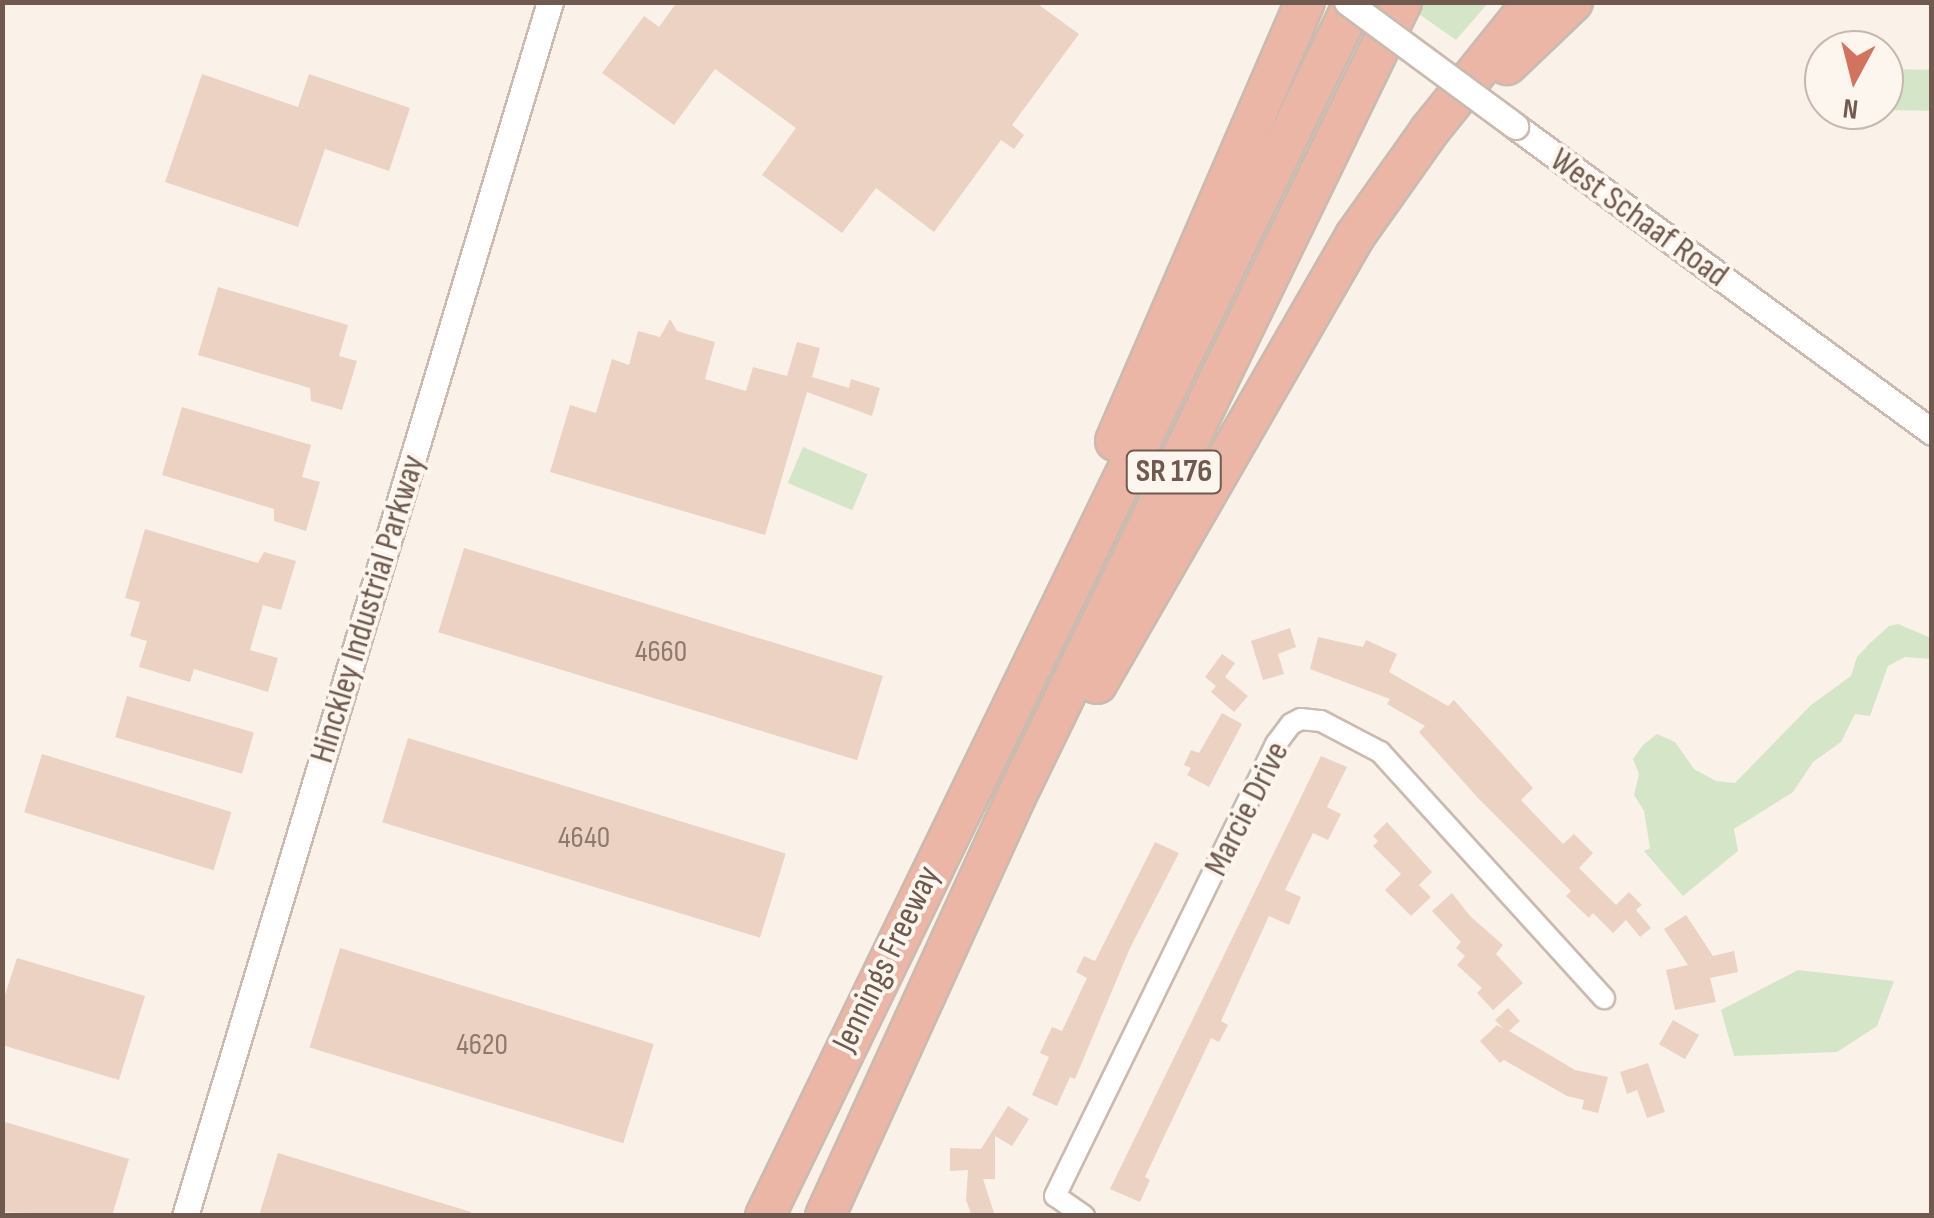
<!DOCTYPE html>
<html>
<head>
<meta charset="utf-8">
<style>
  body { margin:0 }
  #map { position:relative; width:1934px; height:1218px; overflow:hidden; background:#faf2e8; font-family:"Sofia Sans Condensed",sans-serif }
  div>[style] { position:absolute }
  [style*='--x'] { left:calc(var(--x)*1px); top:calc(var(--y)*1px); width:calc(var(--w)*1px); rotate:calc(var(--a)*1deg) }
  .green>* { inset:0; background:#d5e5c8; transform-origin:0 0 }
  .building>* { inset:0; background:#ebd2c3; transform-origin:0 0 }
  .roads { filter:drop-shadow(2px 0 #cabaaf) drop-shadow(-2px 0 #cabaaf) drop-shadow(0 2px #cabaaf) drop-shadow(0 -2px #cabaaf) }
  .minor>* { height:20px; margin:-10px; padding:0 10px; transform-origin:10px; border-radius:10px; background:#fff }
  .tertiary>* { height:25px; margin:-12.5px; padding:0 12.5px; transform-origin:12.5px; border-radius:12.5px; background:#fff }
  .motorway>* { height:38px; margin:-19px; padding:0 19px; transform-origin:19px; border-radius:19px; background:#ecb6a7 }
  .bridges { filter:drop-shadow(2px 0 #cabaaf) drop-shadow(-2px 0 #cabaaf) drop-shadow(0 2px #cabaaf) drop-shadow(0 -2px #cabaaf) }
  .tertiary-bridge>* { height:25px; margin:-12.5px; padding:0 12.5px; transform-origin:12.5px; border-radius:12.5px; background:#fff }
  span { translate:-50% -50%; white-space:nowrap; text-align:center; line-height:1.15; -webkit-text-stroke:8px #fdf6ee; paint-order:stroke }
  .number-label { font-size:30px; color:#8f786c }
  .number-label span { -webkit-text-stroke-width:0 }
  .shield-label span { padding:2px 8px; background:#fdf6ee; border:2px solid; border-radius:8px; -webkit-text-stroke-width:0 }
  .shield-label { font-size:32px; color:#705a4f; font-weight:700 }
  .street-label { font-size:35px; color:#705a4f }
  .frame { position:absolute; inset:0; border:5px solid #705a4f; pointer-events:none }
  .north { position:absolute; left:1804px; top:30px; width:100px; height:100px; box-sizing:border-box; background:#fdf6ee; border:2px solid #c5b8ae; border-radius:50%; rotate:187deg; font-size:28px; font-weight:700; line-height:40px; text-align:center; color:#705a4f }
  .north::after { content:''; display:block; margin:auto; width:35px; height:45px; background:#d4735d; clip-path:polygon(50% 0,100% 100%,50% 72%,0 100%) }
</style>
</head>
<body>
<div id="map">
  <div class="green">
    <i style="clip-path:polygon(1421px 3px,1488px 3px,1456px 40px,1416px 12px)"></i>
    <i style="left:1884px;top:69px;width:47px;height:41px;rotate:1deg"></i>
    <i style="left:803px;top:447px;width:70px;height:39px;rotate:23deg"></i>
    <i style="clip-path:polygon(1898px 624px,1931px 638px,1931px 659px,1905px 657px,1888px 666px,1870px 716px,1855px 714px,1841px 742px,1813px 762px,1793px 792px,1734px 829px,1738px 851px,1683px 896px,1644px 851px,1650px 848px,1644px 811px,1634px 795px,1639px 774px,1633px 759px,1643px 745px,1657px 734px,1675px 742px,1694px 769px,1716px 781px,1735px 783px,1811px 705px,1851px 676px,1857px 657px,1870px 643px,1889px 626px)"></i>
    <i style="clip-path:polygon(1798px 970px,1894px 981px,1877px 1026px,1837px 1052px,1734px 1056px,1721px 1010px)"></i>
  </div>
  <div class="building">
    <i style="clip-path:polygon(677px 2px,1035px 2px,1079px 34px,1012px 125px,1024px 135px,1014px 149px,1001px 140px,934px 232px,876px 188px,842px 233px,762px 175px,796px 128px,715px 69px,674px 125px,602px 73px,644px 16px,659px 27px)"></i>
    <i style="clip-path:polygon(202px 74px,298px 107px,309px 74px,410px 108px,389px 171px,325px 149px,298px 227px,165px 182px)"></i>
    <i style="clip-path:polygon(218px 287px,348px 325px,339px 356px,357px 361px,342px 410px,311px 401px,310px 388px,198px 355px)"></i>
    <i style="clip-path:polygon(670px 319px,677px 331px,715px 342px,705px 379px,746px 391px,753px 367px,787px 376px,797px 342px,820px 348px,812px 377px,849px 388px,851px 379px,880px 388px,872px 416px,807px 392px,765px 535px,550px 472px,570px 405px,596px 413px,612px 359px,629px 365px,638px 331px,660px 337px)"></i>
    <i style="clip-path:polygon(182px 407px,311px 445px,302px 477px,320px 482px,306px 531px,274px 521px,274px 509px,162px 475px)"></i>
    <i style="clip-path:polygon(145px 529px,258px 563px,264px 552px,296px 561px,281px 610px,263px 605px,250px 650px,278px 658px,268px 692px,194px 669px,190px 682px,139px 667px,147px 641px,130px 636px,140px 602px,125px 598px)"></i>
    <i style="left:464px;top:548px;width:438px;height:88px;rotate:17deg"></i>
    <i style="clip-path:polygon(1290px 628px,1296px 647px,1278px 654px,1284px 674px,1263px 680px,1251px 641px)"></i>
    <i style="clip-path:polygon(1318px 637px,1363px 647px,1366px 640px,1397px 654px,1389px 672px,1448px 706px,1454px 700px,1533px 788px,1521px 800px,1563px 844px,1574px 834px,1593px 853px,1579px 868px,1616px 905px,1629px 892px,1642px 905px,1636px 910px,1651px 928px,1640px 937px,1626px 920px,1613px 933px,1593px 913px,1589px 918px,1566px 896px,1571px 891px,1477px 797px,1419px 732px,1425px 726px,1387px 704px,1390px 699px,1310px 669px)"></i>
    <i style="clip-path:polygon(1222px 654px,1235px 663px,1225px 677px,1248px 696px,1234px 712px,1211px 692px,1216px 686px,1205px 677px)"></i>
    <i style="left:127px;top:696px;width:132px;height:43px;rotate:16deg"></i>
    <i style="clip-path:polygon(1222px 713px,1242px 724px,1209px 787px,1187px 775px,1191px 768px,1184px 765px,1191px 750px,1199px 753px)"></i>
    <i style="left:408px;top:738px;width:395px;height:88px;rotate:17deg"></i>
    <i style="left:42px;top:754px;width:198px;height:61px;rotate:17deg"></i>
    <i style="clip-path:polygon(1321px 756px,1347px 767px,1327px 807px,1341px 814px,1328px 840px,1313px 833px,1285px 890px,1301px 897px,1289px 925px,1269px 916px,1221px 1021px,1228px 1025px,1219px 1042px,1211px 1038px,1145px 1177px,1150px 1180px,1140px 1202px,1110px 1189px)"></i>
    <i style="clip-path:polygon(1387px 822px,1432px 872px,1419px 885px,1431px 897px,1411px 916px,1385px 890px,1401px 874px,1373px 846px,1378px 841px,1373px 836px)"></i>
    <i style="clip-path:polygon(1155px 842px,1179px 853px,1130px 948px,1075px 1079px,1070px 1077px,1057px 1106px,1032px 1095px,1049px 1057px,1040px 1053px,1052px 1027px,1062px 1031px,1087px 978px,1076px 972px,1084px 956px,1095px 961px)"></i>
    <i style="clip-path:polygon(1452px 893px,1470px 916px,1503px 945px,1496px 954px,1523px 983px,1493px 1010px,1477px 993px,1482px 988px,1457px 965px,1465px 956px,1456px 948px,1461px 942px,1432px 911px)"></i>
    <i style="clip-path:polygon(1686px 915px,1713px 956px,1734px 951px,1738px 972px,1710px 978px,1716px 1002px,1675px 1010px,1666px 970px,1688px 965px,1664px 929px)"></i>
    <i style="left:340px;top:948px;width:328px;height:104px;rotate:17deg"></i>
    <i style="clip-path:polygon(17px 958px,145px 996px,119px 1080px,2px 1045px,2px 1004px)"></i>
    <i style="clip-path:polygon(1508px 1008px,1520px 1021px,1509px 1031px,1575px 1070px,1608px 1077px,1598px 1113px,1582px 1109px,1584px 1100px,1567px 1096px,1504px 1060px,1500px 1063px,1480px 1041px,1497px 1025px,1504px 1029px,1495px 1020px)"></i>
    <i style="left:1673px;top:1020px;width:30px;height:28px;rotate:30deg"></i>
    <i style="clip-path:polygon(1648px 1063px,1665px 1112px,1647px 1118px,1637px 1090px,1627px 1094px,1620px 1072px)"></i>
    <i style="clip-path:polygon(1008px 1106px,1029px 1119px,1012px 1146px,995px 1136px,995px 1179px,983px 1179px,995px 1216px,972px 1216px,966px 1200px,968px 1170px,950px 1171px,950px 1148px,981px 1149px)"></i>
    <i style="clip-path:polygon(2px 1121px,129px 1159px,112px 1216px,2px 1212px)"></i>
    <i style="clip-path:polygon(278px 1153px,471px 1212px,471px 1216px,259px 1216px)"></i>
  </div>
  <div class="roads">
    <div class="minor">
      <i style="--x:1084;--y:1216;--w:35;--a:-145"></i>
      <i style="--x:1055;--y:1196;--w:503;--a:-63.94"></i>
      <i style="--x:1276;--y:744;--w:25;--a:-53"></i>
      <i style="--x:1291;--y:724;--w:11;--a:-27"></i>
      <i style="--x:1301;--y:719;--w:20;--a:6"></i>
      <i style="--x:1321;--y:721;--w:67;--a:27.7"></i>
      <i style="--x:1380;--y:752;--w:333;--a:47.7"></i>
    </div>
    <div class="tertiary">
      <i style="--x:1515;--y:126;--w:517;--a:36.27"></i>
      <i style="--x:185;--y:1216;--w:1268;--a:-73.27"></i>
    </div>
    <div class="motorway">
      <i style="--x:1507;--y:65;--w:91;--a:-43.7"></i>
      <i style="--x:1115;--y:441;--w:478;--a:-66.6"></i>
      <i style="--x:1097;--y:684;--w:517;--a:-60.06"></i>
      <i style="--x:1355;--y:236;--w:130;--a:-54.7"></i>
      <i style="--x:1430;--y:130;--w:164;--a:-51.2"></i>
      <i style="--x:765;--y:1216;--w:1349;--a:-64.12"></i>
      <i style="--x:825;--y:1216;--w:460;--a:-65.5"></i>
      <i style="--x:1016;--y:797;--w:884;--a:-64.1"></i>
    </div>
  </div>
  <div class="bridges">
    <div class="tertiary-bridge">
      <i style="--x:1347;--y:2;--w:209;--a:36.4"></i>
    </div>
  </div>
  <div class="number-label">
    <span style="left:661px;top:652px">4660</span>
    <span style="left:584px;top:838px">4640</span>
    <span style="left:482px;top:1045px">4620</span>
  </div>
  <div class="shield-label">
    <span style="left:1174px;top:472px">SR 176</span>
  </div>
  <div class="street-label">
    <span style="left:1639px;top:218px;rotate:36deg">West Schaaf Road</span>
    <span style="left:368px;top:609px;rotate:-73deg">Hinckley Industrial Parkway</span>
    <span style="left:1247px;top:809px;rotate:-63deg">Marcie Drive</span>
    <span style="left:887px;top:959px;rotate:-64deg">Jennings Freeway</span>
  </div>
  <div class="frame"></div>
  <div class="north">N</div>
</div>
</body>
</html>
